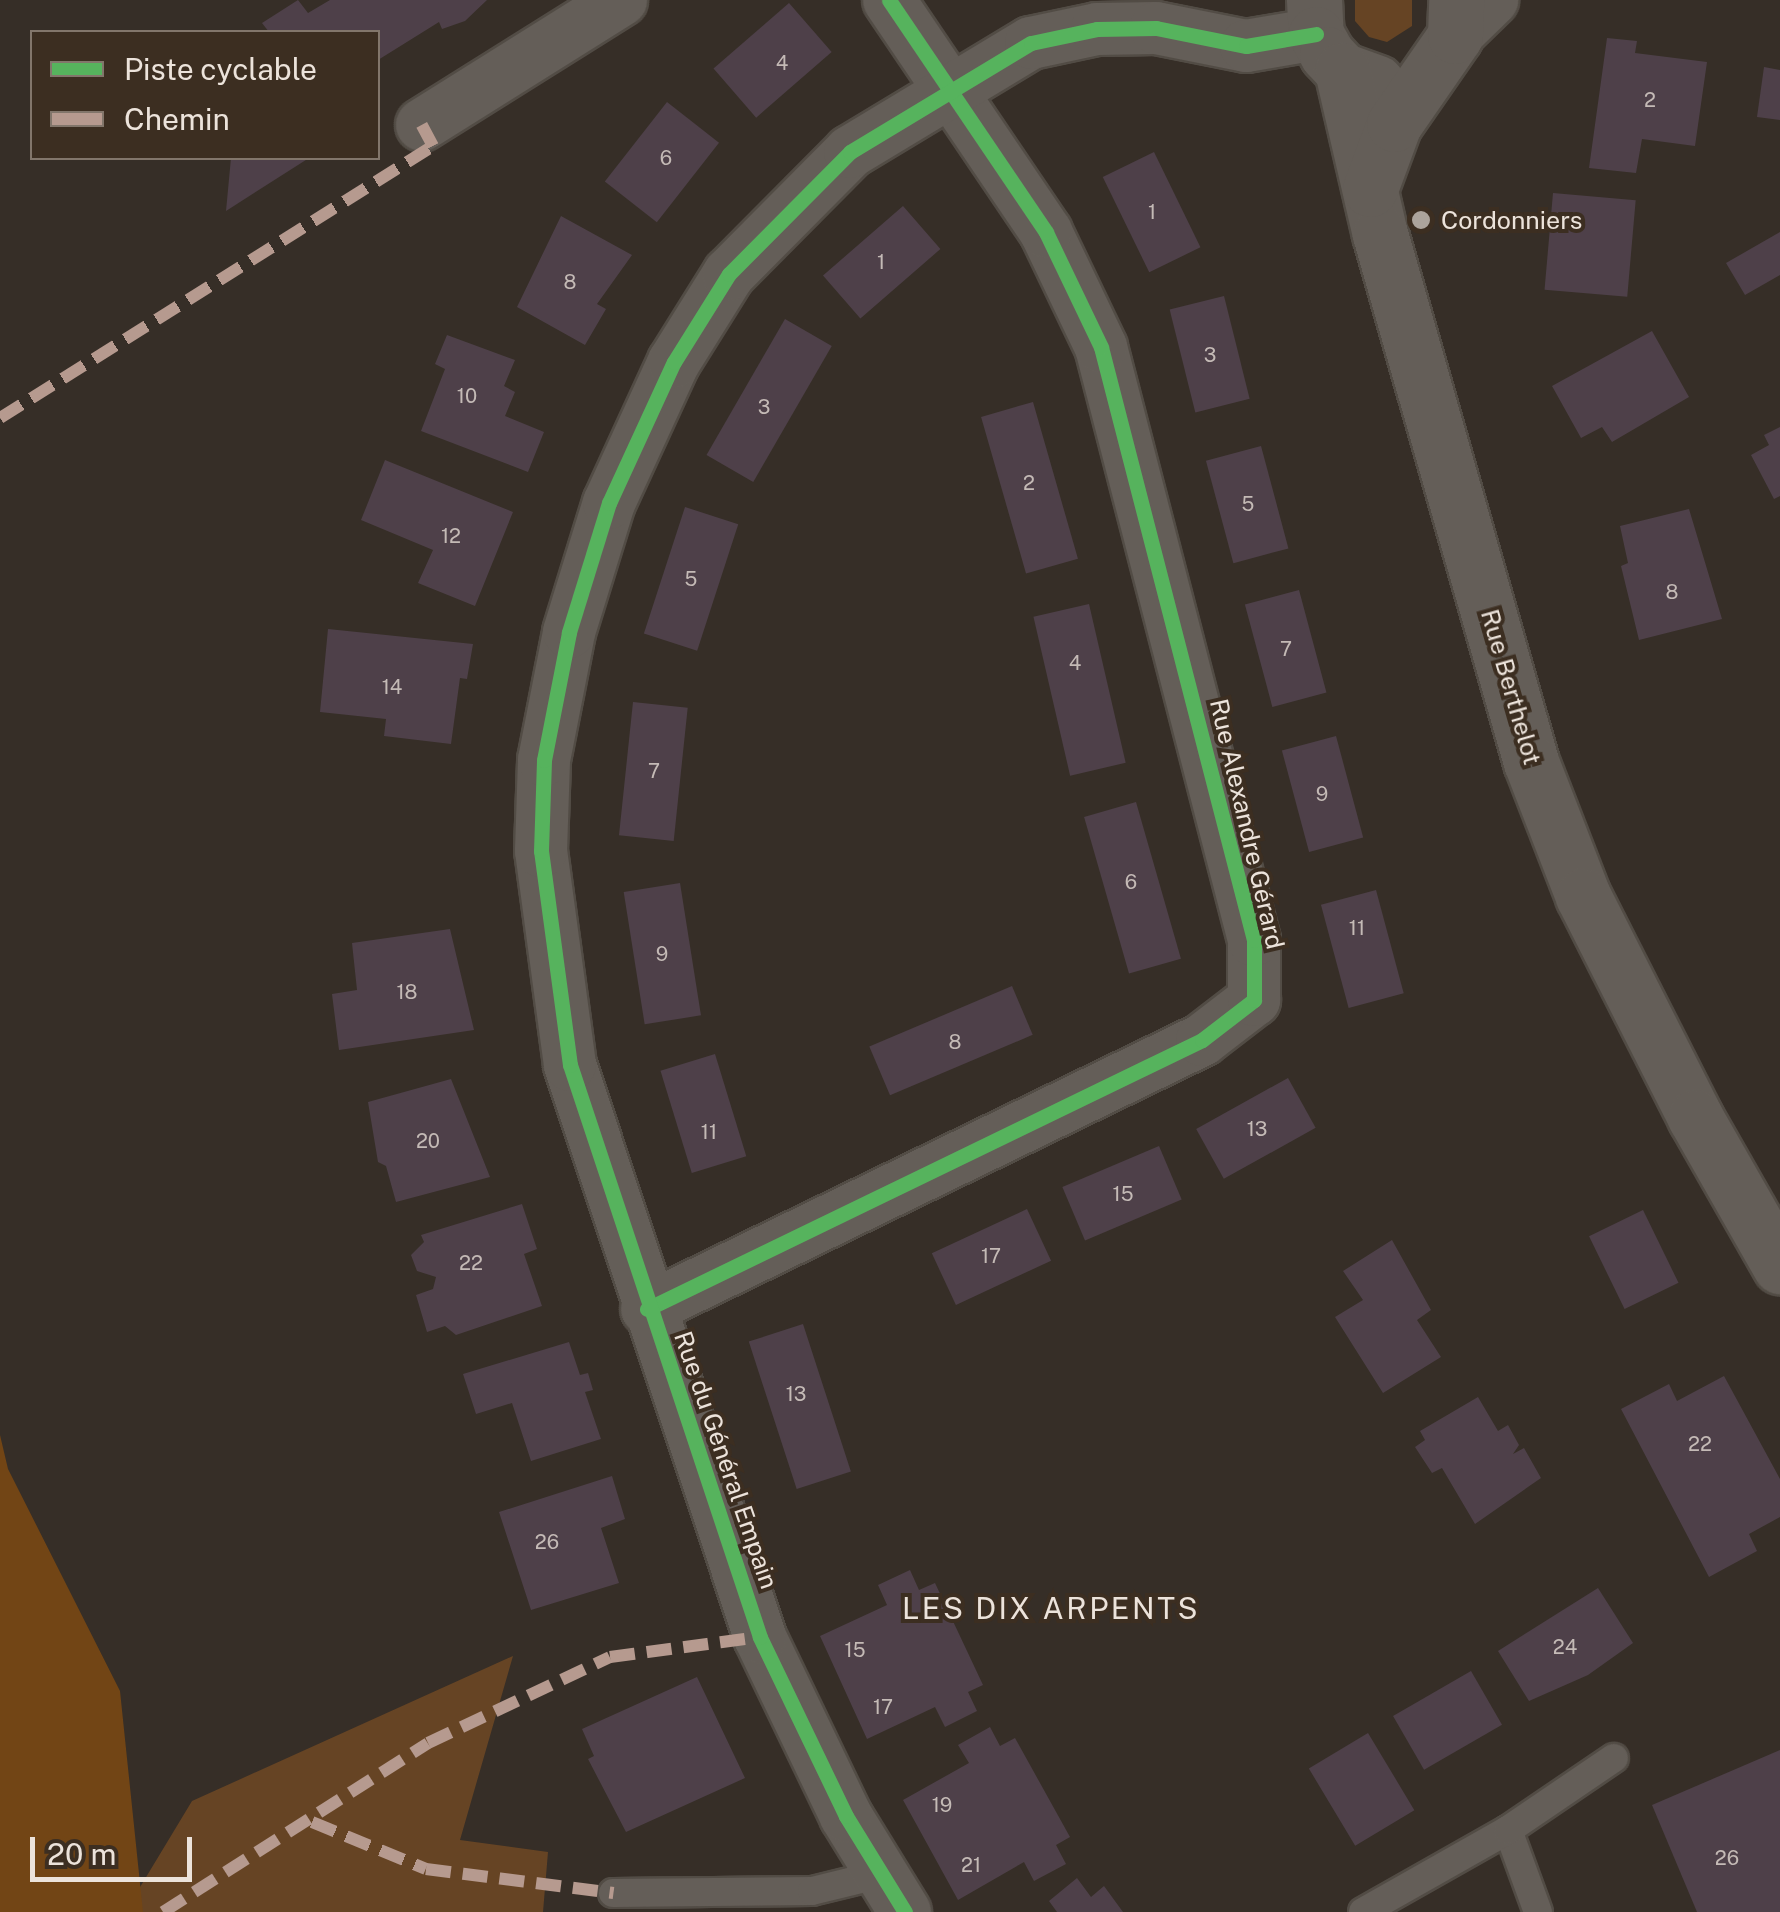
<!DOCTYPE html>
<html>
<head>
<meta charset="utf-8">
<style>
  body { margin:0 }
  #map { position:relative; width:1780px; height:1912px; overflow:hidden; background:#362e27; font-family:"Public Sans",sans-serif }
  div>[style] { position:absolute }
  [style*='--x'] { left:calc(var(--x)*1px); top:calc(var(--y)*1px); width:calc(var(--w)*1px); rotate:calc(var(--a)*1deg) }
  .green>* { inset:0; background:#664424 }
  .forest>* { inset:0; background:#724515 }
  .building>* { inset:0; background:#4e4049; transform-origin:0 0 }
  .roads { filter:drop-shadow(2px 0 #524c45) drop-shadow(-2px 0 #524c45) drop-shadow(0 2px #524c45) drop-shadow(0 -2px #524c45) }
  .service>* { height:28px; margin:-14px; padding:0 14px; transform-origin:14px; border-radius:14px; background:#645e58 }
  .minor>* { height:52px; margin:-26px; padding:0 26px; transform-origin:26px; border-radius:26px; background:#645e58 }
  .tertiary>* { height:55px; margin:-27.5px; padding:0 27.5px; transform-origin:27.5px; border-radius:27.5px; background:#645e58 }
  .quiet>* { height:12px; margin-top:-6px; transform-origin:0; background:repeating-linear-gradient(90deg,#b69a8f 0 25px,transparent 0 37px) }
  .cycleway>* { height:15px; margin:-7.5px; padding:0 7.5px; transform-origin:7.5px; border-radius:7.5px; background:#56b35d }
  .dots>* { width:28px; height:28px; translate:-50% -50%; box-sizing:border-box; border:5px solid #3c2e21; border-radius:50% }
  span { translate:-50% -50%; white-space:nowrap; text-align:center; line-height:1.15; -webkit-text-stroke:8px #3c2e21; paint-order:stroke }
  .number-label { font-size:20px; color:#c4bab6 }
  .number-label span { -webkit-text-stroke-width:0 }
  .poi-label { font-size:25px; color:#ece3db }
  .left { translate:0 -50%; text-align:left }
  .street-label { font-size:25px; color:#ece3db }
  .quarter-label { font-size:30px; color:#ece3db; letter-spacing:2.5px }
  .legend { position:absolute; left:30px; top:30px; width:350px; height:130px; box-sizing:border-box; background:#3c2e21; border:2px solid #82766b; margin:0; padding:12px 18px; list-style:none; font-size:30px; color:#ece3db }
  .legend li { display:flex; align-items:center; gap:20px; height:50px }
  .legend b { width:50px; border:2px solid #82766b }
  .scale { position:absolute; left:30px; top:1837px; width:162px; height:45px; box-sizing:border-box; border:5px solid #ece3db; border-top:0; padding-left:12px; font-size:30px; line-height:35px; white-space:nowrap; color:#ece3db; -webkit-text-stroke:8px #3c2e21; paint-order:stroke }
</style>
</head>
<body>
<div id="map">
  <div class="green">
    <i style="clip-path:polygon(1355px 0,1412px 0,1412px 26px,1387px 42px,1369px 37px,1355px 21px)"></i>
    <i style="clip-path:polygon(513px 1656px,460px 1840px,548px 1852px,543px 1912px,125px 1912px,192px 1801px)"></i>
  </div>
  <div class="forest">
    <i style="clip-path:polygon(0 1435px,8px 1469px,120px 1691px,143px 1912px,0 1912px)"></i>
  </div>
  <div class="building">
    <i style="clip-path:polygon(298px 0,308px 13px,330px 0,487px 0,465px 21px,442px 29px,439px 22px,378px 60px,378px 32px,269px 32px,262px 23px)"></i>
    <i style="left:789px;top:3px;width:65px;height:100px;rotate:49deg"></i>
    <i style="clip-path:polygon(1607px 38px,1637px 41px,1635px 53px,1707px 62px,1695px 146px,1642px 139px,1636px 173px,1589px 168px)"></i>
    <i style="clip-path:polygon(1764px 67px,1780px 70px,1780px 120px,1757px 117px)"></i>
    <i style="left:667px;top:102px;width:66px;height:101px;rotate:38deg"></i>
    <i style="left:1154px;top:152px;width:106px;height:57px;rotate:64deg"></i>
    <i style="clip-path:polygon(231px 158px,309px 158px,226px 211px)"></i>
    <i style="left:1553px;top:193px;width:83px;height:97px;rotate:5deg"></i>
    <i style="left:903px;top:206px;width:57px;height:106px;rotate:49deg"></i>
    <i style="clip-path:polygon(561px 216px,632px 255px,597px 304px,606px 309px,585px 345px,517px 307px)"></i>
    <i style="clip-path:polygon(1780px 232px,1780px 275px,1745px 295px,1726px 263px)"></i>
    <i style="left:1224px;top:296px;width:106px;height:56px;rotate:76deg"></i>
    <i style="left:785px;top:319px;width:54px;height:157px;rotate:30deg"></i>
    <i style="clip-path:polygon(1652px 331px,1689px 397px,1612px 442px,1602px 427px,1581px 438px,1552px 386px)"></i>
    <i style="clip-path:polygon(447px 335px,515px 360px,504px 386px,515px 392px,505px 416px,544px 432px,528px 472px,421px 431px,445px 369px,435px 364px)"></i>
    <i style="left:1033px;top:402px;width:163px;height:54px;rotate:74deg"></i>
    <i style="clip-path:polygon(1780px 427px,1780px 496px,1774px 499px,1751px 455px,1769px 445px,1764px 435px)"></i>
    <i style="left:1261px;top:446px;width:106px;height:57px;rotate:75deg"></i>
    <i style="clip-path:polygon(385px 460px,513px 512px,475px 606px,418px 583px,433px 550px,361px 520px)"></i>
    <i style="left:685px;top:507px;width:56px;height:133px;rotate:18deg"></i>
    <i style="clip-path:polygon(1689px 509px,1722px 619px,1639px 640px,1621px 566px,1628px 563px,1620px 526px)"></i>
    <i style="left:1299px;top:590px;width:106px;height:56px;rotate:75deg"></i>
    <i style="left:1089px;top:604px;width:163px;height:57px;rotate:77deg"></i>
    <i style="clip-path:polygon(328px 629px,473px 644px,467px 679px,460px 678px,451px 744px,384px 736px,386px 719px,320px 712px)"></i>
    <i style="left:633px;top:702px;width:55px;height:134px;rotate:6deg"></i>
    <i style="left:1336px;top:736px;width:105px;height:56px;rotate:75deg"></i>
    <i style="left:1136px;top:802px;width:163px;height:54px;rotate:74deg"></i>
    <i style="left:680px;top:883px;width:134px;height:57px;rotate:81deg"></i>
    <i style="left:1376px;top:890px;width:107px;height:57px;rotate:75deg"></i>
    <i style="clip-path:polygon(450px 929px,474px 1030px,339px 1050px,332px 994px,357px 990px,352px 943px)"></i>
    <i style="left:1012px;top:986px;width:53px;height:155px;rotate:67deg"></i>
    <i style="left:715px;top:1054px;width:107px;height:57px;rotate:73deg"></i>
    <i style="left:1288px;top:1078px;width:57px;height:105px;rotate:61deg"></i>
    <i style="clip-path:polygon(451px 1079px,490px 1177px,396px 1202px,386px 1166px,378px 1162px,368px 1102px)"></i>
    <i style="left:1159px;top:1146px;width:58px;height:105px;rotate:67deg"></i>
    <i style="clip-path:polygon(522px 1204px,537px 1249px,524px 1254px,542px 1306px,456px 1335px,445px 1326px,427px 1332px,416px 1295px,433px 1289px,436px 1277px,417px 1271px,411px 1255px,424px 1242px,421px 1235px)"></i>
    <i style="left:1027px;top:1209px;width:57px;height:105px;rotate:65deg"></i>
    <i style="left:1643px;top:1210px;width:81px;height:60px;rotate:64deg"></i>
    <i style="clip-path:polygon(1392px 1240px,1431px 1310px,1417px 1320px,1441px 1357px,1383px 1393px,1335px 1317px,1363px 1300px,1343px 1271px)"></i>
    <i style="left:803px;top:1324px;width:155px;height:57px;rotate:72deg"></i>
    <i style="clip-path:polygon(569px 1342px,580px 1375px,588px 1373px,593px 1390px,585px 1392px,601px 1439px,531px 1461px,512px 1403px,476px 1414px,463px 1374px)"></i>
    <i style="clip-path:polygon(1724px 1376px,1780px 1479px,1780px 1517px,1749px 1534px,1757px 1551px,1709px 1577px,1621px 1409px,1669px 1384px,1677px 1401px)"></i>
    <i style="clip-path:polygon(1478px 1397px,1498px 1431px,1508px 1425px,1519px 1445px,1513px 1454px,1524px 1448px,1541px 1478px,1475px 1524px,1442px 1468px,1432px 1473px,1415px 1447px,1425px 1440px,1420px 1431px)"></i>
    <i style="clip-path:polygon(612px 1476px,625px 1519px,601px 1528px,619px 1583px,531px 1610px,499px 1512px)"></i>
    <i style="clip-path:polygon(910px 1570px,919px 1590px,935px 1583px,983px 1685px,968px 1692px,977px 1711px,945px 1727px,935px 1707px,867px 1739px,820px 1636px,887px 1605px,878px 1585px)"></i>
    <i style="clip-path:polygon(1598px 1588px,1633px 1643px,1588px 1675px,1529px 1701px,1498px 1651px)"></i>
    <i style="left:1471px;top:1671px;width:62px;height:90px;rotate:60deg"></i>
    <i style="clip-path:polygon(697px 1677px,745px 1778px,626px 1832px,588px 1759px,594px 1756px,582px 1729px)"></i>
    <i style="clip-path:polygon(990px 1727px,1000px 1746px,1015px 1738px,1070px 1837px,1056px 1845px,1066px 1864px,1034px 1881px,1024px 1862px,958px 1900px,903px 1800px,969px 1763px,958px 1745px)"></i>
    <i style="left:1368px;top:1733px;width:90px;height:69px;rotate:59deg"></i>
    <i style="clip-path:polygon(1780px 1750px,1780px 1912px,1697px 1912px,1652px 1805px)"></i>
    <i style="clip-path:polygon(1077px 1878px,1091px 1897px,1104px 1886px,1123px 1912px,1057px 1912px,1049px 1901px)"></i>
  </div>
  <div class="roads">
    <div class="service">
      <i style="--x:1508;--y:1830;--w:87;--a:69.9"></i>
      <i style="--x:613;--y:1893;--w:199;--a:-0.6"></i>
      <i style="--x:812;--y:1891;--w:71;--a:-13.8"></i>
      <i style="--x:1363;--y:1912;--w:167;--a:-29.5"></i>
      <i style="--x:1508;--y:1830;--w:128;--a:-34.2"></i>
    </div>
    <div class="minor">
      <i style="--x:1455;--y:36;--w:52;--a:-44.2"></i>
      <i style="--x:422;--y:125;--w:235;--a:-32.1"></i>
      <i style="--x:647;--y:1309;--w:617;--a:-25.86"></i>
      <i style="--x:1202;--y:1040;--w:66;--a:-37.6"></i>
      <i style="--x:1254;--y:1000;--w:60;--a:-90"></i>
      <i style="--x:1254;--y:940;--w:612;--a:-104.47"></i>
      <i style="--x:1101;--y:347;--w:127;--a:-115.6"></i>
      <i style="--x:1046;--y:232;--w:280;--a:-124.1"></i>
      <i style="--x:905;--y:1912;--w:113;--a:-121.6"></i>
      <i style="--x:846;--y:1816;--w:199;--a:-115.7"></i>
      <i style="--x:760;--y:1637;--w:603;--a:-108.37"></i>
      <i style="--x:570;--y:1065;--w:216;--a:-97.7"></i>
      <i style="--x:541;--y:851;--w:91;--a:-88.1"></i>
      <i style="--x:544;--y:760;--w:130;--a:-78.9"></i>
      <i style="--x:569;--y:632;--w:135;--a:-72.8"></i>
      <i style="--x:609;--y:503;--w:155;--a:-65.3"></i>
      <i style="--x:674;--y:362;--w:104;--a:-58"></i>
      <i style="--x:729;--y:274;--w:172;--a:-45.2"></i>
      <i style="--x:850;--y:152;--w:211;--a:-31.1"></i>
      <i style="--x:1031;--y:43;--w:67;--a:-12"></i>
      <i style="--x:1097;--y:29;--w:59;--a:-1"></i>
      <i style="--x:1156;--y:28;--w:92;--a:11.3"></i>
      <i style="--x:1246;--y:46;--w:71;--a:-9.7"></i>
    </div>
    <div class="tertiary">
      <i style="--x:1314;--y:0;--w:34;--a:87"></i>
      <i style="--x:1316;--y:34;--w:23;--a:61"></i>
      <i style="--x:1327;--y:54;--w:22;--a:47"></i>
      <i style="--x:1342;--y:70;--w:37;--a:20"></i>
      <i style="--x:1342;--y:70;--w:168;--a:77"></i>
      <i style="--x:1380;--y:234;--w:549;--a:74.04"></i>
      <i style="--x:1531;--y:762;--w:144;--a:68.8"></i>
      <i style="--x:1583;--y:896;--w:248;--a:63.1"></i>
      <i style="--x:1695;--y:1117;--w:172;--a:60.3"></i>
      <i style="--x:1370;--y:189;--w:69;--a:-69.7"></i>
      <i style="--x:1394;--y:124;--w:107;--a:-55.3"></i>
      <i style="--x:1455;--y:36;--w:36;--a:-88"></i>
    </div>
  </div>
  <div class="quiet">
    <i style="--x:0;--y:418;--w:511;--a:-32.14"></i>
    <i style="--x:433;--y:146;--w:24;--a:-118"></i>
    <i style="--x:312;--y:1822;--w:123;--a:22.4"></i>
    <i style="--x:426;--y:1869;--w:189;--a:7.3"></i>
    <i style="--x:163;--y:1912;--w:314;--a:-32.5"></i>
    <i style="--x:428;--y:1743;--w:201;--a:-25.3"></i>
    <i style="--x:610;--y:1657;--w:151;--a:-7.6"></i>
  </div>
  <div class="cycleway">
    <i style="--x:647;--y:1309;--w:617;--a:-25.86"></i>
    <i style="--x:1202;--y:1040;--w:66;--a:-37.6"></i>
    <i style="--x:1254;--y:1000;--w:60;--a:-90"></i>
    <i style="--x:1254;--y:940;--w:612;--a:-104.47"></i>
    <i style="--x:1101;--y:347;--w:127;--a:-115.6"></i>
    <i style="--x:1046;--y:232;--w:280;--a:-124.1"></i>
    <i style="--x:905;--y:1912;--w:113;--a:-121.6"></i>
    <i style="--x:846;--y:1816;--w:199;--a:-115.7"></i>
    <i style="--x:760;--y:1637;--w:603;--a:-108.37"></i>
    <i style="--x:570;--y:1065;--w:216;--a:-97.7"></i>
    <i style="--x:541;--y:851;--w:91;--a:-88.1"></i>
    <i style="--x:544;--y:760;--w:130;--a:-78.9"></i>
    <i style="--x:569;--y:632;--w:135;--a:-72.8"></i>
    <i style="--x:609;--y:503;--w:155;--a:-65.3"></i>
    <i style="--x:674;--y:362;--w:104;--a:-58"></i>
    <i style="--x:729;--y:274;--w:172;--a:-45.2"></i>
    <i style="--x:850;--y:152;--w:211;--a:-31.1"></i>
    <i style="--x:1031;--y:43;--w:67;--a:-12"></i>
    <i style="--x:1097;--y:29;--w:59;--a:-1"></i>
    <i style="--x:1156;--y:28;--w:92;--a:11.3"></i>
    <i style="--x:1246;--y:46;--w:71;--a:-9.7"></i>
  </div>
  <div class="dots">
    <i style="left:1421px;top:220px;background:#aca49c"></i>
  </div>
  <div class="number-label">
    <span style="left:782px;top:63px">4</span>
    <span style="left:1650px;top:100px">2</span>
    <span style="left:666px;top:158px">6</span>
    <span style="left:1152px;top:212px">1</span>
    <span style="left:881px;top:262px">1</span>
    <span style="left:570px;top:282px">8</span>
    <span style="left:1210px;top:355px">3</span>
    <span style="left:467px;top:396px">10</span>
    <span style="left:764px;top:407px">3</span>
    <span style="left:1029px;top:483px">2</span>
    <span style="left:1248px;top:504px">5</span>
    <span style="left:451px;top:536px">12</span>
    <span style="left:691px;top:579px">5</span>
    <span style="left:1672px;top:592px">8</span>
    <span style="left:1286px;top:649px">7</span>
    <span style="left:1075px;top:663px">4</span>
    <span style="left:392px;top:687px">14</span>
    <span style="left:654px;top:771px">7</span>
    <span style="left:1322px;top:794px">9</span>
    <span style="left:1131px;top:882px">6</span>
    <span style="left:1357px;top:928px">11</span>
    <span style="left:662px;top:954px">9</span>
    <span style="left:407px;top:992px">18</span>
    <span style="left:955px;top:1042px">8</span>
    <span style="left:1257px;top:1129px">13</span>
    <span style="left:709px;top:1132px">11</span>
    <span style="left:428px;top:1141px">20</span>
    <span style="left:1123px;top:1194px">15</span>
    <span style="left:991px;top:1256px">17</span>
    <span style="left:471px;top:1263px">22</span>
    <span style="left:796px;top:1394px">13</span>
    <span style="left:1700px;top:1444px">22</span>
    <span style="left:547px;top:1542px">26</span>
    <span style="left:1565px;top:1647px">24</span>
    <span style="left:855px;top:1650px">15</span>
    <span style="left:883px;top:1707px">17</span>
    <span style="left:942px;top:1805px">19</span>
    <span style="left:1727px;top:1858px">26</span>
    <span style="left:971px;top:1865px">21</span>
  </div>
  <div class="poi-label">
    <span class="left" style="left:1441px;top:220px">Cordonniers</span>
  </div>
  <div class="street-label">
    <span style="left:1511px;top:687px;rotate:74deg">Rue Berthelot</span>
    <span style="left:1247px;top:824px;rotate:77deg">Rue Alexandre Gérard</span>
    <span style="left:726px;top:1460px;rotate:71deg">Rue du Général Empain</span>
  </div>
  <div class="quarter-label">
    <span style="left:1051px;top:1608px">LES DIX ARPENTS</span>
  </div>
  <ul class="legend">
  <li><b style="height:12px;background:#56b35d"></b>Piste cyclable</li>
  <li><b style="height:12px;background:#b69a8f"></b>Chemin</li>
  </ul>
  <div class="scale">20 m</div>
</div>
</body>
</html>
